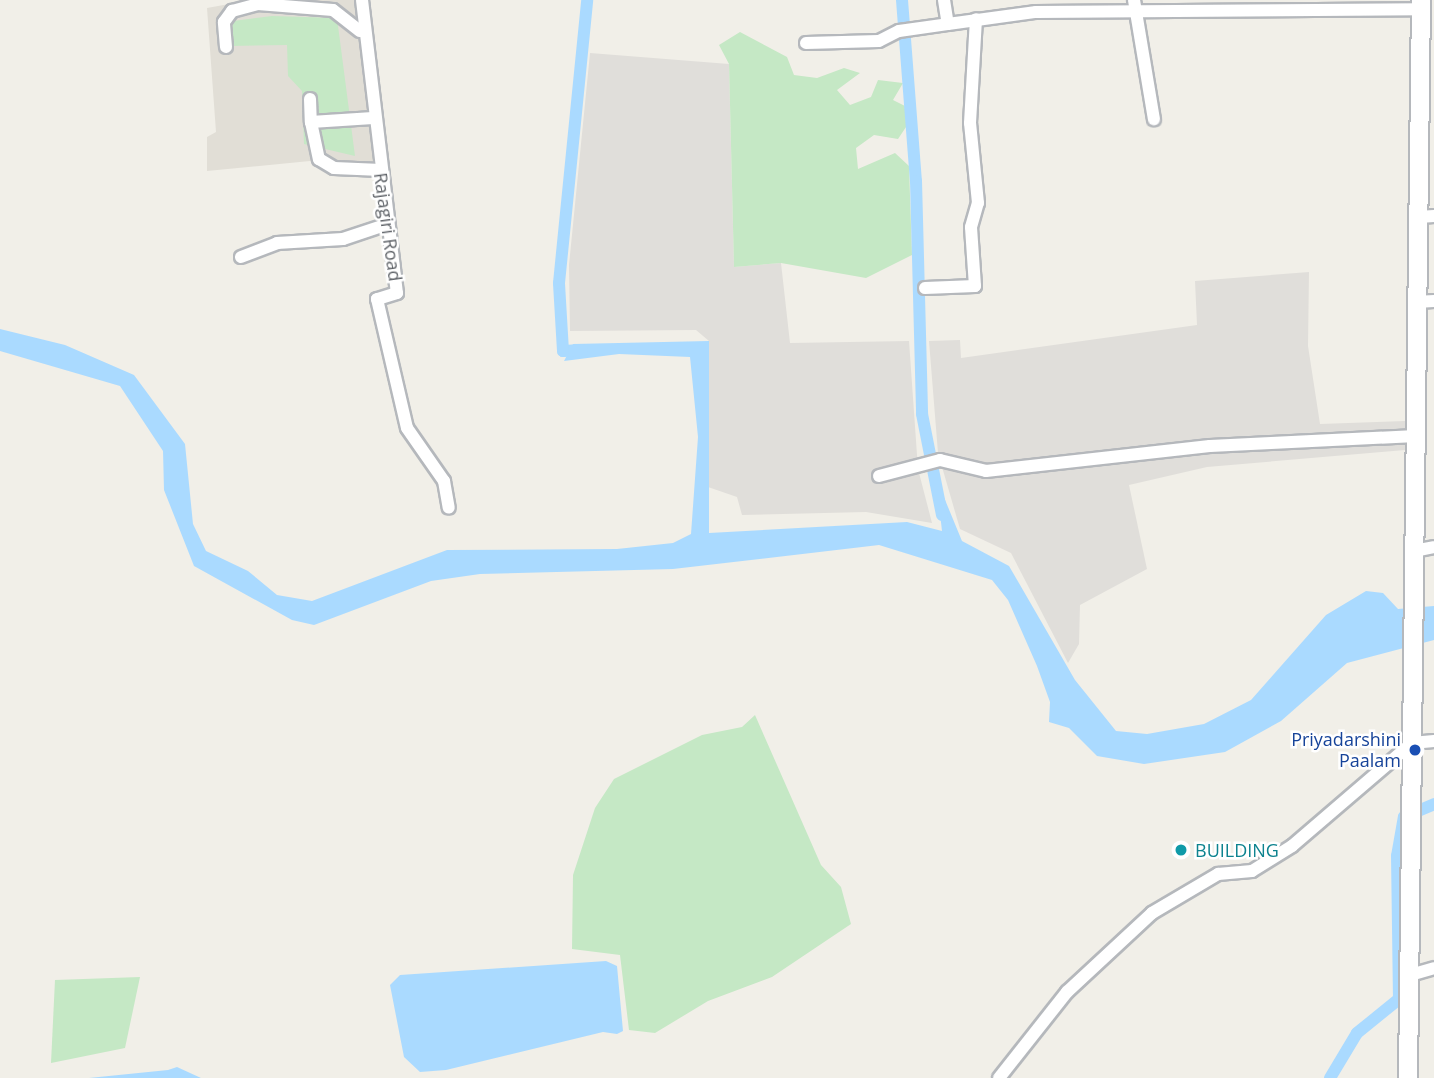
<!DOCTYPE html>
<html>
<head>
<meta charset="utf-8">
<style>
  body { margin:0 }
  #map { position:relative; width:1434px; height:1078px; overflow:hidden; background:#f1efe8; font-family:"Open Sans",sans-serif }
  div>[style] { position:absolute }
  [style*='--x'] { left:calc(var(--x)*1px); top:calc(var(--y)*1px); width:calc(var(--w)*1px); rotate:calc(var(--a)*1deg) }
  .industrial>* { inset:0; background:#e0deda }
  .education>* { inset:0; background:#e1ded6 }
  .green>* { inset:0; background:#c5e8c5 }
  .water>* { inset:0; background:#aadaff }
  .canal>* { height:12px; margin:-6px; padding:0 6px; transform-origin:6px; border-radius:6px; background:#aadaff }
  .roads { filter:drop-shadow(2px 0 #b5b8bc) drop-shadow(-2px 0 #b5b8bc) drop-shadow(0 2px #b5b8bc) drop-shadow(0 -2px #b5b8bc) }
  .street>* { height:12px; margin:-6px; padding:0 6px; transform-origin:6px; border-radius:6px; background:#fff }
  .secondary>* { height:18px; margin:-9px; padding:0 9px; transform-origin:9px; border-radius:9px; background:#fff }
  .dots>* { width:19px; height:19px; translate:-50% -50%; box-sizing:border-box; border:4px solid #fff; border-radius:50% }
  span { translate:-50% -50%; white-space:nowrap; text-align:center; line-height:1.15; -webkit-text-stroke:5px #fff; paint-order:stroke }
  .street-label { font-size:18px; color:#5f6368 }
  .transit-label { font-size:18px; color:#164399 }
  .right { translate:-100% -50%; text-align:right }
  .culture-label { font-size:18px; color:#0d838f }
  .left { translate:0 -50%; text-align:left }
</style>
</head>
<body>
<div id="map">
  <div class="industrial">
    <i style="clip-path:polygon(590px 53px,729px 64px,734px 267px,781px 263px,790px 343px,909px 341px,918px 469px,932px 523px,866px 512px,742px 515px,737px 497px,708px 487px,709px 341px,696px 330px,570px 331px,569px 265px)"></i>
    <i style="clip-path:polygon(1309px 272px,1308px 346px,1320px 424px,1405px 421px,1405px 450px,1207px 467px,1129px 485px,1147px 569px,1080px 605px,1079px 644px,1068px 663px,1011px 553px,960px 529px,938px 453px,929px 341px,960px 340px,961px 358px,1197px 325px,1195px 281px)"></i>
  </div>
  <div class="education">
    <i style="clip-path:polygon(251px 0,354px 0,378px 175px,342px 174px,310px 161px,207px 171px,207px 137px,216px 132px,207px 8px)"></i>
  </div>
  <div class="green">
    <i style="clip-path:polygon(272px 16px,337px 18px,355px 156px,304px 144px,302px 91px,288px 76px,287px 45px,229px 46px,226px 22px)"></i>
    <i style="clip-path:polygon(740px 32px,787px 57px,794px 75px,817px 78px,844px 68px,860px 73px,837px 90px,850px 105px,871px 97px,878px 80px,903px 83px,893px 100px,905px 106px,908px 124px,898px 139px,874px 135px,856px 148px,858px 169px,895px 153px,909px 166px,912px 255px,866px 278px,781px 263px,734px 267px,729px 64px,719px 45px)"></i>
    <i style="clip-path:polygon(755px 715px,821px 865px,841px 887px,851px 924px,772px 977px,708px 1001px,655px 1033px,629px 1030px,620px 955px,572px 949px,573px 875px,595px 808px,614px 779px,702px 735px,742px 727px)"></i>
    <i style="clip-path:polygon(140px 977px,125px 1048px,51px 1063px,55px 980px)"></i>
  </div>
  <div class="water">
    <i style="clip-path:polygon(0 329px,65px 345px,134px 375px,185px 444px,193px 524px,206px 551px,248px 571px,277px 595px,312px 601px,447px 550px,617px 549px,673px 543px,691px 534px,698px 437px,690px 357px,619px 354px,564px 361px,573px 344px,709px 341px,709px 533px,907px 522px,942px 531px,936px 478px,962px 541px,1009px 566px,1075px 680px,1116px 731px,1147px 734px,1204px 724px,1251px 700px,1326px 615px,1366px 591px,1383px 593px,1398px 609px,1434px 606px,1434px 640px,1347px 663px,1281px 721px,1225px 752px,1144px 764px,1097px 756px,1069px 728px,1049px 722px,1050px 702px,1037px 666px,1008px 600px,992px 580px,879px 545px,673px 569px,480px 574px,431px 581px,314px 625px,292px 620px,194px 566px,164px 490px,163px 451px,120px 386px,0 351px)"></i>
    <i style="clip-path:polygon(606px 961px,617px 966px,623px 1031px,617px 1034px,603px 1032px,446px 1070px,420px 1072px,404px 1057px,390px 985px,400px 975px)"></i>
    <i style="clip-path:polygon(177px 1067px,201px 1078px,89px 1078px,168px 1070px)"></i>
  </div>
  <div class="canal">
    <i style="--x:902;--y:0;--w:182;--a:85.6"></i>
    <i style="--x:916;--y:181;--w:233;--a:88.5"></i>
    <i style="--x:922;--y:414;--w:103;--a:78.8"></i>
    <i style="--x:582;--y:350;--w:19;--a:177"></i>
    <i style="--x:563;--y:351;--w:68;--a:-93.4"></i>
    <i style="--x:559;--y:283;--w:284;--a:-84.3"></i>
    <i style="--x:1330;--y:1078;--w:52;--a:-59"></i>
    <i style="--x:1357;--y:1033;--w:54;--a:-39"></i>
    <i style="--x:1399;--y:999;--w:143;--a:-90.8"></i>
    <i style="--x:1397;--y:856;--w:40;--a:-80"></i>
    <i style="--x:1404;--y:817;--w:33;--a:-23"></i>
  </div>
  <div class="roads">
    <div class="street">
      <i style="--x:362;--y:0;--w:295;--a:83.2"></i>
      <i style="--x:397;--y:293;--w:21;--a:163"></i>
      <i style="--x:377;--y:299;--w:132;--a:76.9"></i>
      <i style="--x:407;--y:428;--w:65;--a:55.1"></i>
      <i style="--x:444;--y:481;--w:27;--a:80"></i>
      <i style="--x:944;--y:0;--w:24;--a:81"></i>
      <i style="--x:948;--y:24;--w:89;--a:-7.8"></i>
      <i style="--x:1036;--y:12;--w:384;--a:-0.4"></i>
      <i style="--x:1134;--y:0;--w:121;--a:80.5"></i>
      <i style="--x:806;--y:43;--w:73;--a:-1.6"></i>
      <i style="--x:879;--y:41;--w:22;--a:-27"></i>
      <i style="--x:899;--y:31;--w:49;--a:-8.1"></i>
      <i style="--x:226;--y:47;--w:25;--a:-95"></i>
      <i style="--x:224;--y:22;--w:14;--a:-54"></i>
      <i style="--x:232;--y:11;--w:27;--a:-15"></i>
      <i style="--x:258;--y:4;--w:75;--a:4.6"></i>
      <i style="--x:333;--y:10;--w:34;--a:38"></i>
      <i style="--x:310;--y:99;--w:23;--a:88"></i>
      <i style="--x:311;--y:122;--w:62;--a:-3.7"></i>
      <i style="--x:311;--y:122;--w:38;--a:78"></i>
      <i style="--x:319;--y:159;--w:17;--a:31"></i>
      <i style="--x:334;--y:168;--w:47;--a:2.4"></i>
      <i style="--x:1419;--y:217;--w:15;--a:-4"></i>
      <i style="--x:241;--y:257;--w:39;--a:-21"></i>
      <i style="--x:277;--y:243;--w:66;--a:-3.5"></i>
      <i style="--x:343;--y:239;--w:47;--a:-18.4"></i>
      <i style="--x:925;--y:288;--w:50;--a:-2.3"></i>
      <i style="--x:975;--y:286;--w:59;--a:-93.9"></i>
      <i style="--x:971;--y:227;--w:25;--a:-74"></i>
      <i style="--x:978;--y:203;--w:80;--a:-95.7"></i>
      <i style="--x:970;--y:123;--w:104;--a:-86.7"></i>
      <i style="--x:1416;--y:302;--w:18;--a:-3"></i>
      <i style="--x:879;--y:476;--w:63;--a:-14.7"></i>
      <i style="--x:940;--y:460;--w:47;--a:13.4"></i>
      <i style="--x:986;--y:471;--w:225;--a:-6.4"></i>
      <i style="--x:1210;--y:446;--w:206;--a:-2.8"></i>
      <i style="--x:1414;--y:551;--w:20;--a:-11"></i>
      <i style="--x:1410;--y:975;--w:25;--a:-16"></i>
      <i style="--x:999;--y:1078;--w:110;--a:-51.7"></i>
      <i style="--x:1067;--y:992;--w:116;--a:-42.9"></i>
      <i style="--x:1152;--y:913;--w:77;--a:-30.6"></i>
      <i style="--x:1218;--y:874;--w:34;--a:-5"></i>
      <i style="--x:1252;--y:871;--w:47;--a:-32"></i>
      <i style="--x:1292;--y:846;--w:158;--a:-40.6"></i>
      <i style="--x:1412;--y:743;--w:22;--a:-5"></i>
    </div>
    <div class="secondary">
      <i style="--x:1408;--y:1078;--w:1078;--a:-89.31"></i>
    </div>
  </div>
  <div class="dots">
    <i style="left:1415px;top:750px;background:#1a4fb4"></i>
    <i style="left:1181px;top:850px;background:#0f9aa8"></i>
  </div>
  <div class="street-label">
    <span style="left:388px;top:227px;rotate:82deg">Rajagiri Road</span>
  </div>
  <div class="transit-label">
    <span class="right" style="left:1401px;top:750px">Priyadarshini<br>Paalam</span>
  </div>
  <div class="culture-label">
    <span class="left" style="left:1195px;top:850px">BUILDING</span>
  </div>
</div>
</body>
</html>
